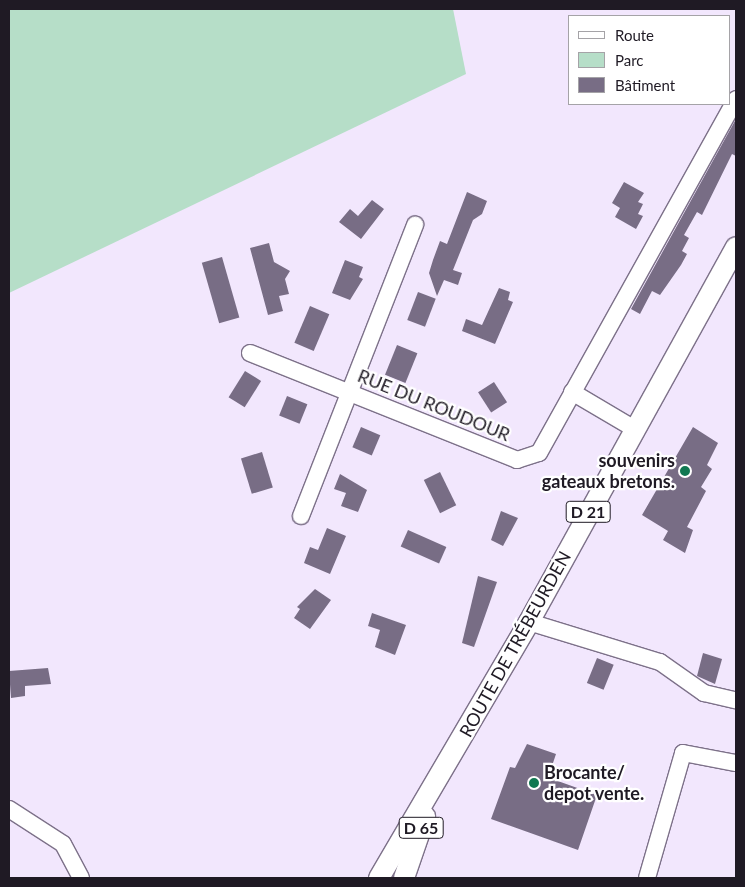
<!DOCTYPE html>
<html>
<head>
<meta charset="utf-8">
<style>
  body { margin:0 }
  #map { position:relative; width:745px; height:887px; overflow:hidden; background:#f2e7fd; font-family:Lato,sans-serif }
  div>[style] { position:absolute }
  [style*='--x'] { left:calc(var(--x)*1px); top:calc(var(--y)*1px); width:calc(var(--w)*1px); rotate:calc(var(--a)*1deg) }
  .green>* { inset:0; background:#b6dec8 }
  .building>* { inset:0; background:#786d85; transform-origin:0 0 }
  .roads { filter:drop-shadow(1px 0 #7d7189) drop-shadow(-1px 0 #7d7189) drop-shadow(0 1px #7d7189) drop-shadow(0 -1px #7d7189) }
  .minor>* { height:16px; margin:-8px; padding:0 8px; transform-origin:8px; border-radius:8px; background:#fff }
  .major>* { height:20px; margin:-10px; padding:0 10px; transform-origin:10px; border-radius:10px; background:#fff }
  .dots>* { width:14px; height:14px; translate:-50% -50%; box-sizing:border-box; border:2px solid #fff; border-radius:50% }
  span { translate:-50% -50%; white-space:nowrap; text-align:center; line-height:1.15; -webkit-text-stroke:4.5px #fff; paint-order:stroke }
  .shield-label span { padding:1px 4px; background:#fff; border:1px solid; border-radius:4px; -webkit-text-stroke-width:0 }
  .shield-label { font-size:16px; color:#1f1a24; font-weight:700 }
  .street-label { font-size:18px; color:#1f1a24 }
  .poi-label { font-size:18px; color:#1f1a24; font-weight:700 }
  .right { translate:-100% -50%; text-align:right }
  .left { translate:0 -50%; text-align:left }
  .frame { position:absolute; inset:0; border:10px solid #1f1a24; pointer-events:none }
  .legend { position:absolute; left:568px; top:15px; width:162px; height:90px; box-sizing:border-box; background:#fff; border:1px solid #a5a3a7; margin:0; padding:6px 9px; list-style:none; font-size:15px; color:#1f1a24 }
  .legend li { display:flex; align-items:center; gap:10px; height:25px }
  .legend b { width:25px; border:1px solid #a5a3a7 }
</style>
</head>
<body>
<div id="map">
  <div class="green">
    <i style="clip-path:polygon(9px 9px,453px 9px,466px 74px,9px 293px)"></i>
  </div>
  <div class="building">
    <i style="clip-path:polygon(736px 119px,736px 156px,732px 154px,702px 215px,697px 212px,684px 235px,689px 238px,682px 251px,687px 254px,681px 265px,660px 295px,652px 291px,640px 314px,631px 309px)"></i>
    <i style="clip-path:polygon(624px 182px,644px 193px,638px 202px,643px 204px,638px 214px,643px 216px,636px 229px,615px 217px,620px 208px,612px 203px)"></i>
    <i style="clip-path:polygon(467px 192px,487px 201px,482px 214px,473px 220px,453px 270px,462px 273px,458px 285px,444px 280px,437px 296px,429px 273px,433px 260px,440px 241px,447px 244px)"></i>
    <i style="clip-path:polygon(372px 200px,384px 209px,361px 239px,339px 222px,350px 209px,358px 216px)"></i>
    <i style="clip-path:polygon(269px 243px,274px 262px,290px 271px,285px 279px,289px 294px,279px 296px,283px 311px,268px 315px,250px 248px)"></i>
    <i style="left:222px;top:257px;width:63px;height:21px;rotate:74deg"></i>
    <i style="clip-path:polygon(345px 260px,363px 267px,359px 277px,363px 279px,350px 300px,332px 293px)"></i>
    <i style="clip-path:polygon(499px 288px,510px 292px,508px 300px,513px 302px,495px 344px,462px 331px,466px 319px,482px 325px)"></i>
    <i style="left:418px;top:292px;width:19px;height:30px;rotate:21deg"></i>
    <i style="left:310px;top:306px;width:21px;height:40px;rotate:23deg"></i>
    <i style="left:397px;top:345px;width:22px;height:32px;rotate:22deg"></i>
    <i style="left:245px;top:371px;width:19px;height:31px;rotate:32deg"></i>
    <i style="left:494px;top:382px;width:24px;height:19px;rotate:57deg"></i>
    <i style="left:287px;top:396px;width:22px;height:21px;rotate:22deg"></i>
    <i style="left:361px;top:427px;width:21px;height:22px;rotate:23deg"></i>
    <i style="clip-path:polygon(693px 427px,718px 443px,707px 465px,712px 469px,701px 487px,706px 491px,687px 527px,693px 530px,685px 553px,663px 540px,668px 531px,642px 515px)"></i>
    <i style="left:262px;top:452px;width:37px;height:22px;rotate:73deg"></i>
    <i style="left:440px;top:472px;width:37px;height:18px;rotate:64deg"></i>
    <i style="clip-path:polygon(340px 474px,367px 490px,358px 512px,341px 506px,346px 493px,334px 489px)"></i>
    <i style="clip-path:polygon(501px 511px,518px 518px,503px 546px,491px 540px)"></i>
    <i style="clip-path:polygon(327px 528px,346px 536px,330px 574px,304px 563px,310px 547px,318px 550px)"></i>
    <i style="left:408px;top:530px;width:42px;height:18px;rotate:24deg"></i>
    <i style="clip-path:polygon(478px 576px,497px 582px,474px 647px,462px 643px)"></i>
    <i style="clip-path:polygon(315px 589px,331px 600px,310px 629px,294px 618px,300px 609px,297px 607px)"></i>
    <i style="clip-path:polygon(372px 613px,406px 625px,395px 655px,375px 647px,380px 630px,368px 626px)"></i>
    <i style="clip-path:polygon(703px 653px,722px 659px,715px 684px,697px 676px)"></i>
    <i style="left:597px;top:658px;width:18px;height:27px;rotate:22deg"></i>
    <i style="clip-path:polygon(48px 668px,51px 684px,25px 686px,25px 696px,11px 698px,9px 671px)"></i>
    <i style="clip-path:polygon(527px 744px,556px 754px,550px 772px,558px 774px,555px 780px,597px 795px,578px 850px,491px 819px,510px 767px,515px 768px)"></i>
  </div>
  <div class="roads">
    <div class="minor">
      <i style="--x:250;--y:353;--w:288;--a:21.8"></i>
      <i style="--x:517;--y:460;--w:23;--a:-18"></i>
      <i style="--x:539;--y:453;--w:405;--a:-60.9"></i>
      <i style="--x:572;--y:392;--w:71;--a:30.5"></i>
      <i style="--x:301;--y:516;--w:313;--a:-68.6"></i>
      <i style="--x:529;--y:622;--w:137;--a:17"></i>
      <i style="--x:660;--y:662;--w:54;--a:35.2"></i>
      <i style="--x:704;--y:693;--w:32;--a:13"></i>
      <i style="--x:9;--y:809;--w:64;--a:32.9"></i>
      <i style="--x:63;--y:844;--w:38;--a:62"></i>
      <i style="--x:647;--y:878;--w:130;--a:-73.9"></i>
      <i style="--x:683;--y:753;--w:54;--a:10.7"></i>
    </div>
    <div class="major">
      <i style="--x:379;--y:878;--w:297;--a:-59.6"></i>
      <i style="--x:529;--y:622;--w:428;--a:-61.1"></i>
      <i style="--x:404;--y:878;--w:65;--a:-71"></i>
    </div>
  </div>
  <div class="dots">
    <i style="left:685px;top:471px;background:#107851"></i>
    <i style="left:534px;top:783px;background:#107851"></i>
  </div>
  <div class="shield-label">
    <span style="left:588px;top:512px">D 21</span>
    <span style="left:421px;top:828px">D 65</span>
  </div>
  <div class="street-label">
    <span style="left:434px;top:405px;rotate:22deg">RUE DU ROUDOUR</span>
    <span style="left:515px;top:644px;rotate:-61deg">ROUTE DE TRÉBEURDEN</span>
  </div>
  <div class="poi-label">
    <span class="right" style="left:675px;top:471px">souvenirs<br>gateaux bretons.</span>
    <span class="left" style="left:544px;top:783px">Brocante/<br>depot vente.</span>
  </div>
  <div class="frame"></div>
  <ul class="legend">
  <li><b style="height:6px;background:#fff"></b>Route</li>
  <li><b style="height:14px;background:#b6dec8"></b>Parc</li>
  <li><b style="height:14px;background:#786d85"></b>Bâtiment</li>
  </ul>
</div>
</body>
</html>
